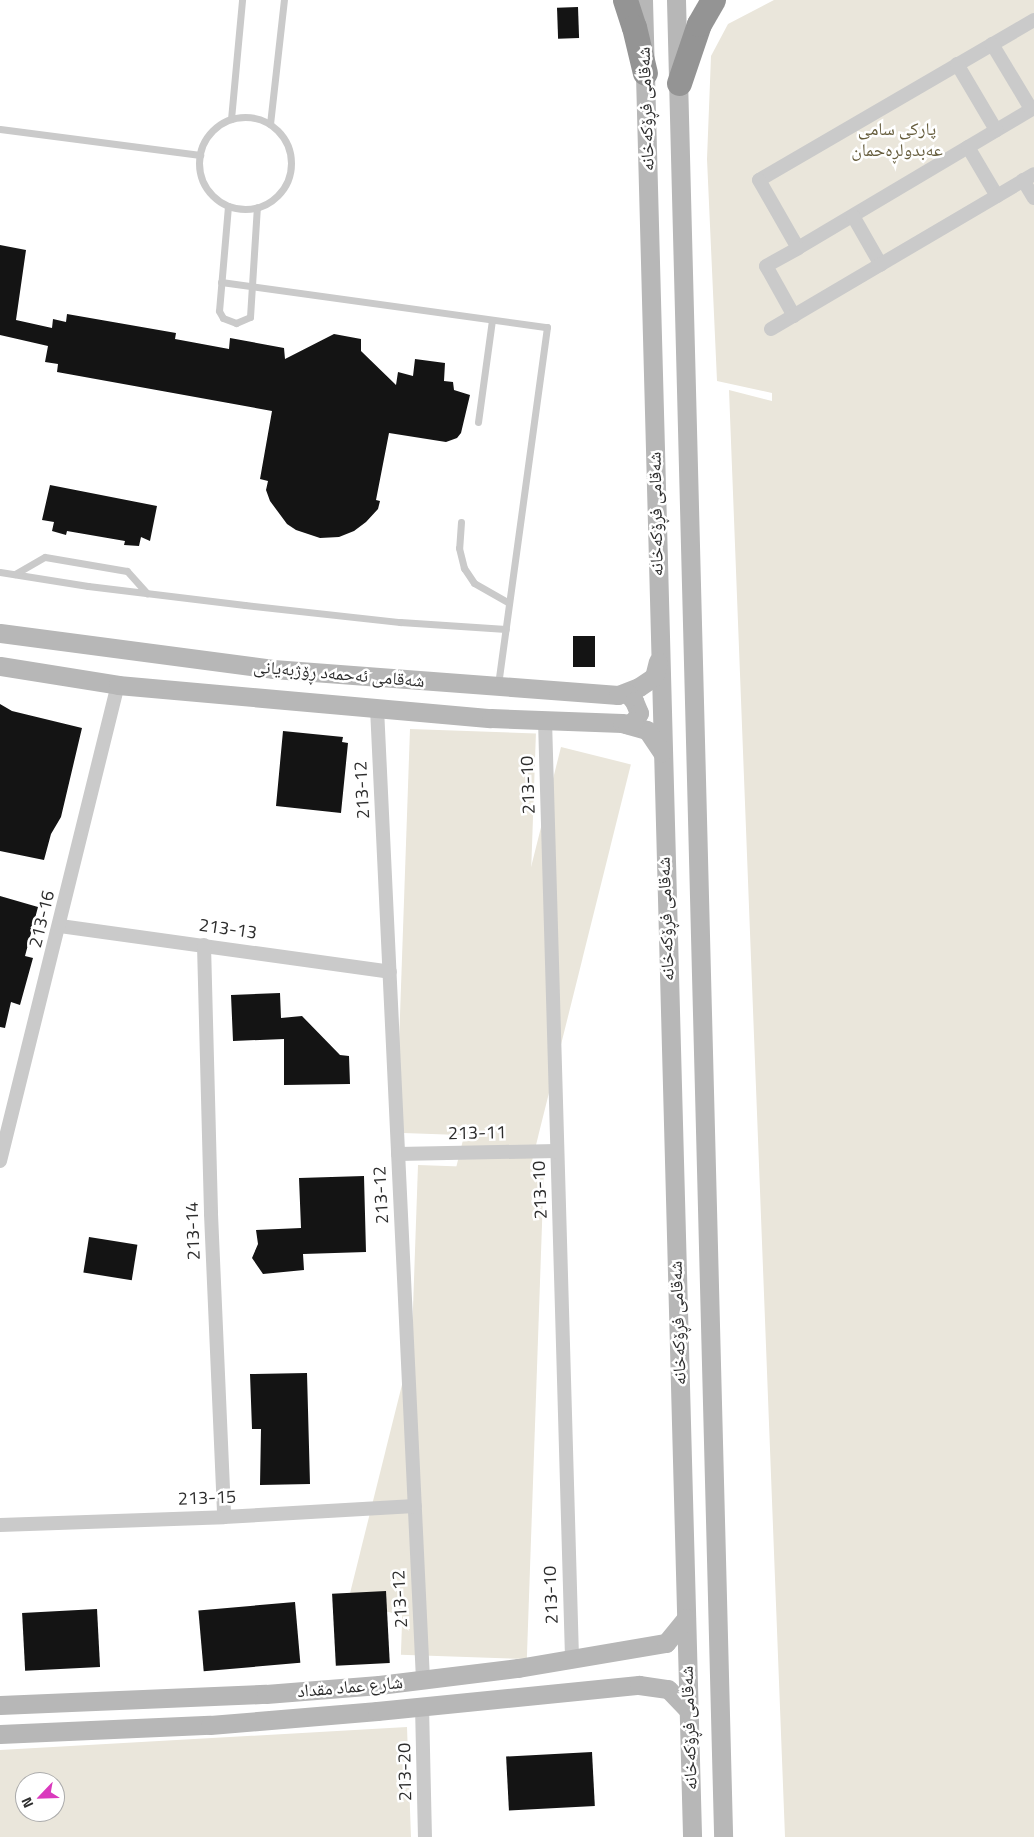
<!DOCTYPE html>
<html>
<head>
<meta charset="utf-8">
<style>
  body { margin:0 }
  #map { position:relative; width:1034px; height:1837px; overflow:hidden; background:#fff; font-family:"Titillium Web","Noto Naskh Arabic",sans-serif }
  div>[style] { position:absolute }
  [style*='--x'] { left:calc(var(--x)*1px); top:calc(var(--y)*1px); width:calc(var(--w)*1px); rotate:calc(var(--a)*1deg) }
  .green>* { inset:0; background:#eae6db; transform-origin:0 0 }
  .building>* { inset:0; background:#141414; transform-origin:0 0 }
  .lane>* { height:7px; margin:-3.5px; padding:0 3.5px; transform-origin:3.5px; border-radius:3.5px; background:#cacaca }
  .lane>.ring { margin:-3.5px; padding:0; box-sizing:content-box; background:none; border:7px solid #cacaca; border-radius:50% }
  .street>* { height:14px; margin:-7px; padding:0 7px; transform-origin:7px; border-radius:7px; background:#cacaca }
  .secondary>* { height:19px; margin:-9.5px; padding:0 9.5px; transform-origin:9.5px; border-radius:9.5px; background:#b7b7b7 }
  .highway>* { height:25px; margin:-12.5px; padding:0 12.5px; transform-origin:12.5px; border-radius:12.5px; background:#949494 }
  span { translate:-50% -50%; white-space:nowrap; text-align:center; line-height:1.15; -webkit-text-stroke:5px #fff; paint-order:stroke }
  .street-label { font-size:18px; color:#2d2d2d }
  .park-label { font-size:18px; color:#665d3d }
  .north { position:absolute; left:15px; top:1772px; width:50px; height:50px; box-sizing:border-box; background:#fff; border:1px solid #ababab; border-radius:50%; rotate:246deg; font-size:14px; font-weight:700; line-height:20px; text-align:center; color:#2d2d2d }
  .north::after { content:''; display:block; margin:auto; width:18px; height:22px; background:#da39bd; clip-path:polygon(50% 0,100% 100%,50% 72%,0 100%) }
</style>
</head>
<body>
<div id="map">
  <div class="green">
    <i style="clip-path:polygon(774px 0,1034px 0,1034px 1837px,785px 1837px,729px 390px,772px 401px,772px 393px,717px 381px,707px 159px,711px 56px,728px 24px)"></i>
    <i style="left:410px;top:729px;width:126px;height:404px;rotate:2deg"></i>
    <i style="left:561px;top:747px;width:72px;height:881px;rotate:14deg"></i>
    <i style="left:418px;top:1165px;width:126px;height:490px;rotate:2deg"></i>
    <i style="clip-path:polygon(evenodd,407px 1727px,411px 1837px,0 1837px,0 1750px,407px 1727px,25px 1782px,55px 1782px,55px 1812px,25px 1812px,25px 1782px)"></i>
  </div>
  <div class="building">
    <i style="left:578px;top:7px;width:31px;height:21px;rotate:88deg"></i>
    <i style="clip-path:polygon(0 245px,26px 250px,16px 320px,52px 328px,53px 319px,66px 322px,67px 314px,176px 333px,175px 339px,229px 349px,230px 338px,284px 348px,285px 359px,334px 334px,361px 339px,361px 351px,396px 385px,398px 372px,413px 376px,415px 359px,445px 363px,444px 381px,453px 382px,454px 390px,470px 395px,461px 433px,457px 438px,446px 442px,389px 433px,376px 500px,380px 501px,378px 509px,366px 522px,354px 531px,339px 537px,320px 538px,296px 530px,287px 524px,270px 501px,266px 490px,268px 481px,260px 479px,272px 411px,57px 372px,58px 364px,45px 362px,48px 346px,0 335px)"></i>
    <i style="clip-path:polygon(50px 485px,157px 506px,150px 541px,141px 537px,139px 546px,124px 545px,125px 541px,67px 531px,66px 535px,52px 531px,54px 522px,42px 520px)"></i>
    <i style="left:573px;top:636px;width:22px;height:31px"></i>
    <i style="clip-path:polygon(0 704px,12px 711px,82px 728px,61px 817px,51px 834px,44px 860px,0 851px)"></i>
    <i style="clip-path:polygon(283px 731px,343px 737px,342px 742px,348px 743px,341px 813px,276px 806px)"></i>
    <i style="clip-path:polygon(0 896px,38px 907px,25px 956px,33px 958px,20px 1005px,11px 1002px,5px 1028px,0 1027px)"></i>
    <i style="clip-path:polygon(280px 993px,281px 1018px,302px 1016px,340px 1055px,349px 1056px,350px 1084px,284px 1085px,284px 1039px,233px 1041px,231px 995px)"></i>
    <i style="clip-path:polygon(364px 1176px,366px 1252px,303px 1254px,304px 1270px,263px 1274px,252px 1258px,258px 1244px,256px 1230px,301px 1228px,299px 1178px)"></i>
    <i style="left:89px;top:1237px;width:49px;height:36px;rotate:9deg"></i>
    <i style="clip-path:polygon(307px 1373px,310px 1484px,260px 1485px,261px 1429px,252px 1429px,250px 1374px)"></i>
    <i style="left:386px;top:1591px;width:72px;height:54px;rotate:87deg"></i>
    <i style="left:295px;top:1602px;width:61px;height:97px;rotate:85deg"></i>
    <i style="left:97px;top:1609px;width:58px;height:75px;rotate:87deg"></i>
    <i style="left:592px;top:1752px;width:54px;height:86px;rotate:87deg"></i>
  </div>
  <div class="lane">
    <i class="ring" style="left:199px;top:117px;width:85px;height:85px"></i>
    <i style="--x:231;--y:119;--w:120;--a:-84.7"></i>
    <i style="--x:270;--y:124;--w:125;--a:-83.6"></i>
    <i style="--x:0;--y:129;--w:202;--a:7.4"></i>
    <i style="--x:228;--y:206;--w:105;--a:94.9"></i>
    <i style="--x:219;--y:311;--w:8;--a:60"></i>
    <i style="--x:223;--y:318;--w:14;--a:21"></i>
    <i style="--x:236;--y:323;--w:15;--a:-23"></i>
    <i style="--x:250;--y:317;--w:110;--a:-86.4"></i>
    <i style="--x:221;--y:282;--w:329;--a:7.9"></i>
    <i style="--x:547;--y:327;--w:361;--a:97.8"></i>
    <i style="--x:478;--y:422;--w:103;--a:-82.2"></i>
    <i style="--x:461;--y:522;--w:26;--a:94"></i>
    <i style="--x:459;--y:548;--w:21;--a:76"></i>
    <i style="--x:464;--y:568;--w:18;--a:56"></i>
    <i style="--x:474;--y:583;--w:40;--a:29.7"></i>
    <i style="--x:0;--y:572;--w:89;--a:9"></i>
    <i style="--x:88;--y:586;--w:158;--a:6.9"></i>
    <i style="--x:245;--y:605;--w:156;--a:6.3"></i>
    <i style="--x:400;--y:622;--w:106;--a:3.8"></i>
    <i style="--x:15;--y:574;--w:34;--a:-30"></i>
    <i style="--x:45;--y:557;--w:83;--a:9.7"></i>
    <i style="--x:127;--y:571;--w:30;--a:48"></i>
  </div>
  <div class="street">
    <i style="--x:1034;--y:20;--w:318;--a:149.8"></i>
    <i style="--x:759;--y:180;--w:78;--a:60.2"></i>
    <i style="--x:798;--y:248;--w:274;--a:-30.7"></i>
    <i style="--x:992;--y:44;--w:76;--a:59"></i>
    <i style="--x:957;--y:64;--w:77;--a:59.4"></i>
    <i style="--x:968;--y:147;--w:57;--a:59.4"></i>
    <i style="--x:1023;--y:180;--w:21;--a:59"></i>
    <i style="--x:853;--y:216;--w:56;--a:60.3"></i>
    <i style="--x:794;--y:316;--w:57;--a:-119.2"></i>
    <i style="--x:766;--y:266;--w:37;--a:-29"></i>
    <i style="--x:771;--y:329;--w:305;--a:-30.5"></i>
    <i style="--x:377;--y:708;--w:973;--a:87.29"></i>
    <i style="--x:545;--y:720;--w:939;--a:88.35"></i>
    <i style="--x:60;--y:926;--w:333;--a:7.9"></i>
    <i style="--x:204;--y:945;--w:269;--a:88.5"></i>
    <i style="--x:211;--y:1214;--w:303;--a:87.5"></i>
    <i style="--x:398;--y:1154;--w:159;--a:-1.1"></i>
    <i style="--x:0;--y:1161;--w:490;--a:-76.1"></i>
    <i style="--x:0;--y:1525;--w:224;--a:-2"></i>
    <i style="--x:224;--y:1517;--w:191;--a:-3.3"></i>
    <i style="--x:422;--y:1706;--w:131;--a:88.7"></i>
  </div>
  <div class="secondary">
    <i style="--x:643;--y:0;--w:1838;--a:88.47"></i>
    <i style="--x:676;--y:0;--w:1838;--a:88.53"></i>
    <i style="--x:0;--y:633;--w:275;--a:7.5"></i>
    <i style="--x:273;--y:669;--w:346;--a:4.3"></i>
    <i style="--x:618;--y:695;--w:22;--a:-21"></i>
    <i style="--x:639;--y:687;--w:18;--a:-34"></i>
    <i style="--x:654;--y:677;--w:16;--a:-76"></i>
    <i style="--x:0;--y:666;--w:120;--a:9.1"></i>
    <i style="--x:118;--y:685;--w:374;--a:5.1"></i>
    <i style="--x:491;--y:718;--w:131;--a:2.2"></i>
    <i style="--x:622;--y:723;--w:26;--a:16"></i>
    <i style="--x:647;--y:730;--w:27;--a:56"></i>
    <i style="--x:627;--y:693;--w:11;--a:49"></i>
    <i style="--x:634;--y:701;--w:13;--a:67"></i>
    <i style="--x:639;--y:713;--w:9;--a:122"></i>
    <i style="--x:634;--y:721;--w:8;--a:157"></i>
    <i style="--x:0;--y:1705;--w:266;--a:-2.4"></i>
    <i style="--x:266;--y:1694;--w:113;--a:-4.6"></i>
    <i style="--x:379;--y:1685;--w:140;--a:-7"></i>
    <i style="--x:518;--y:1668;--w:150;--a:-9.6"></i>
    <i style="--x:666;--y:1643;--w:32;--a:-51"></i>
    <i style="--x:0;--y:1734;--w:210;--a:-2.5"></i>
    <i style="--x:210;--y:1725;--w:168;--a:-4.8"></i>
    <i style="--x:377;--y:1711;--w:263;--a:-5.7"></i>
    <i style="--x:639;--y:1685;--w:29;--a:8"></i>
    <i style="--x:668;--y:1689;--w:30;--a:46"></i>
  </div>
  <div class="highway">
    <i style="--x:625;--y:0;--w:28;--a:72"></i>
    <i style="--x:634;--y:27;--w:47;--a:76.6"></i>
    <i style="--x:679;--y:83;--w:62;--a:-71.3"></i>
    <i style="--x:699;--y:24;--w:28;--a:-60"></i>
  </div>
  <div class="street-label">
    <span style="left:646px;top:109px;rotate:-92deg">شەقامی فڕۆکەخانە</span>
    <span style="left:656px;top:514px;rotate:-91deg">شەقامی فڕۆکەخانە</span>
    <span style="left:339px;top:674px;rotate:5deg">شەقامی ئەحمەد ڕۆژبەیانی</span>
    <span style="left:528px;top:785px;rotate:-92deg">213-10</span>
    <span style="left:362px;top:790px;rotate:-93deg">213-12</span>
    <span style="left:42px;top:919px;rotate:-76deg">213-16</span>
    <span style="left:666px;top:919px;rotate:-92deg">شەقامی فڕۆکەخانە</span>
    <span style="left:228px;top:929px;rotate:8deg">213-13</span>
    <span style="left:477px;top:1133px;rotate:-1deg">213-11</span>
    <span style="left:540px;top:1190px;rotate:-92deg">213-10</span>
    <span style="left:381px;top:1195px;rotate:-93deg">213-12</span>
    <span style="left:193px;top:1231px;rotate:-92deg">213-14</span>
    <span style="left:678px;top:1323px;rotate:-92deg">شەقامی فڕۆکەخانە</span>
    <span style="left:207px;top:1498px;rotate:-2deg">213-15</span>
    <span style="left:551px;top:1595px;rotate:-92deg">213-10</span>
    <span style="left:400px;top:1599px;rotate:-93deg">213-12</span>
    <span style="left:350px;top:1687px;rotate:-5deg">شارع عماد مقداد</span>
    <span style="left:689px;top:1728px;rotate:-92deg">شەقامی فڕۆکەخانە</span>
    <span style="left:405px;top:1772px;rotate:-91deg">213-20</span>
  </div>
  <div class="park-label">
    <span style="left:897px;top:140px">پارکی سامی<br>عەبدولڕەحمان</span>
  </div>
  <div class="north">N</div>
</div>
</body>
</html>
